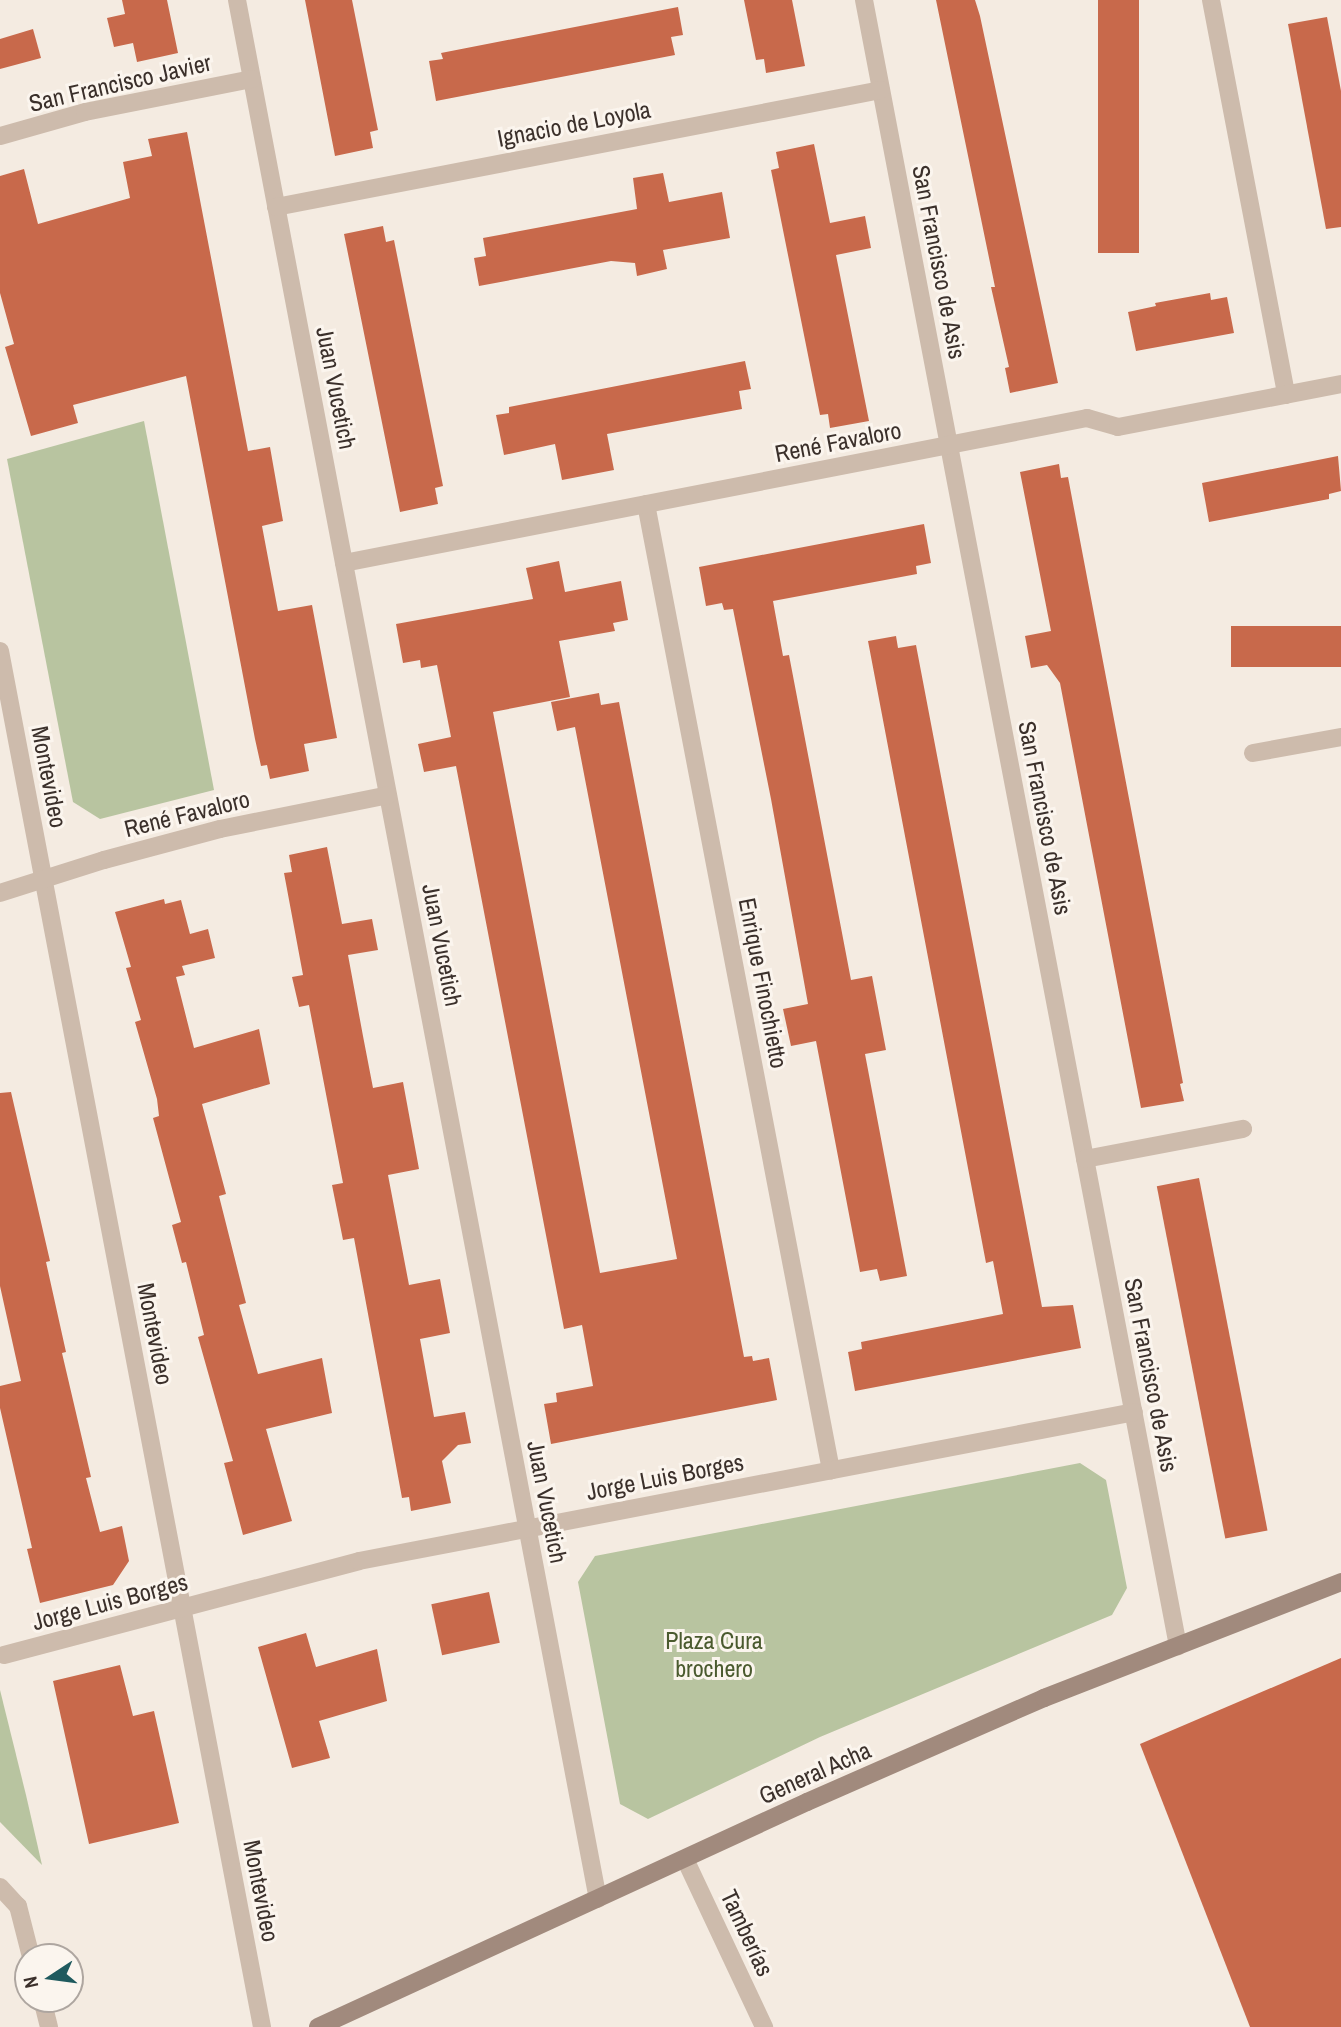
<!DOCTYPE html>
<html>
<head>
<meta charset="utf-8">
<style>
  body { margin:0 }
  #map { position:relative; width:1341px; height:2027px; overflow:hidden; background:#f4ebe1; font-family:"Archivo Narrow",sans-serif }
  div>[style] { position:absolute }
  [style*='--x'] { left:calc(var(--x)*1px); top:calc(var(--y)*1px); width:calc(var(--w)*1px); rotate:calc(var(--a)*1deg) }
  .green>* { inset:0; background:#b8c4a0 }
  .building>* { inset:0; background:#c8694b; transform-origin:0 0 }
  .minor>* { height:18px; margin:-9px; padding:0 9px; transform-origin:9px; border-radius:9px; background:#cdbbac }
  .secondary>* { height:18px; margin:-9px; padding:0 9px; transform-origin:9px; border-radius:9px; background:#a18a7d }
  span { translate:-50% -50%; white-space:nowrap; text-align:center; line-height:1.15; -webkit-text-stroke:6px #fbf5ee; paint-order:stroke }
  .street-label { font-size:24px; color:#3b302b }
  .park-label { font-size:24px; color:#4a5a2e }
  .north { position:absolute; left:14px; top:1943px; width:70px; height:70px; box-sizing:border-box; background:#fbf5ee; border:2px solid #aea6a0; border-radius:50%; rotate:257deg; font-size:19px; font-weight:700; line-height:28px; text-align:center; color:#3b302b }
  .north::after { content:''; display:block; margin:auto; width:24px; height:32px; background:#1f5a5e; clip-path:polygon(50% 0,100% 100%,50% 72%,0 100%) }
</style>
</head>
<body>
<div id="map">
  <div class="green">
    <i style="clip-path:polygon(144px 421px,214px 790px,100px 819px,73px 802px,7px 459px)"></i>
    <i style="clip-path:polygon(1080px 1463px,1106px 1480px,1127px 1588px,1112px 1615px,820px 1737px,648px 1819px,620px 1804px,578px 1582px,595px 1556px)"></i>
    <i style="clip-path:polygon(0 1690px,26px 1795px,42px 1865px,0 1822px)"></i>
  </div>
  <div class="building">
    <i style="clip-path:polygon(122px 0,167px 0,178px 53px,137px 62px,133px 43px,114px 47px,107px 18px,125px 14px)"></i>
    <i style="clip-path:polygon(305px 0,352px 0,378px 130px,370px 132px,373px 148px,335px 156px)"></i>
    <i style="clip-path:polygon(744px 0,792px 0,805px 66px,766px 73px,764px 59px,756px 60px)"></i>
    <i style="clip-path:polygon(936px 0,975px 0,980px 16px,1058px 383px,1010px 393px,1005px 368px,1009px 367px,991px 287px,995px 287px)"></i>
    <i style="left:1098px;top:0;width:41px;height:253px"></i>
    <i style="clip-path:polygon(678px 7px,683px 35px,671px 37px,675px 55px,436px 101px,429px 61px,443px 59px,441px 53px)"></i>
    <i style="clip-path:polygon(1327px 17px,1341px 91px,1341px 227px,1326px 229px,1288px 24px)"></i>
    <i style="clip-path:polygon(33px 29px,41px 58px,0 69px,0 39px)"></i>
    <i style="clip-path:polygon(187px 132px,248px 451px,270px 447px,283px 521px,262px 526px,278px 611px,312px 605px,337px 738px,304px 744px,309px 771px,270px 779px,267px 765px,261px 766px,255px 739px,186px 376px,73px 405px,78px 423px,31px 436px,5px 347px,14px 344px,0 293px,0 176px,24px 169px,38px 224px,130px 198px,123px 162px,152px 156px,148px 139px)"></i>
    <i style="clip-path:polygon(814px 144px,830px 223px,865px 216px,871px 248px,836px 255px,869px 421px,830px 428px,828px 414px,820px 415px,771px 170px,779px 168px,776px 152px)"></i>
    <i style="clip-path:polygon(663px 173px,669px 202px,722px 192px,730px 238px,663px 250px,667px 269px,637px 276px,635px 263px,611px 261px,479px 286px,474px 258px,486px 256px,483px 238px,637px 209px,633px 178px)"></i>
    <i style="clip-path:polygon(383px 226px,386px 242px,394px 240px,443px 486px,435px 488px,438px 504px,400px 512px,344px 234px)"></i>
    <i style="clip-path:polygon(1210px 293px,1211px 300px,1227px 297px,1234px 333px,1136px 351px,1128px 312px,1156px 306px,1155px 303px)"></i>
    <i style="clip-path:polygon(745px 361px,751px 389px,739px 391px,742px 409px,607px 434px,614px 470px,562px 480px,555px 444px,504px 455px,496px 415px,509px 413px,509px 407px)"></i>
    <i style="clip-path:polygon(1338px 456px,1341px 491px,1329px 494px,1329px 499px,1209px 522px,1202px 483px)"></i>
    <i style="clip-path:polygon(1059px 464px,1061px 478px,1068px 477px,1183px 1083px,1180px 1084px,1184px 1101px,1141px 1108px,1060px 683px,1047px 665px,1031px 668px,1025px 636px,1051px 631px,1020px 472px)"></i>
    <i style="clip-path:polygon(924px 524px,931px 563px,916px 566px,917px 574px,773px 601px,783px 656px,789px 655px,851px 980px,872px 976px,886px 1050px,865px 1054px,907px 1276px,880px 1281px,877px 1269px,860px 1272px,816px 1041px,791px 1046px,783px 1009px,808px 1004px,771px 799px,733px 609px,724px 610px,722px 603px,706px 606px,699px 567px)"></i>
    <i style="clip-path:polygon(559px 561px,565px 592px,621px 581px,628px 620px,613px 623px,615px 631px,559px 641px,570px 697px,493px 712px,600px 1273px,677px 1259px,575px 727px,557px 731px,551px 702px,599px 693px,601px 705px,619px 702px,744px 1357px,752px 1356px,753px 1361px,769px 1358px,777px 1400px,551px 1444px,544px 1404px,557px 1402px,556px 1393px,593px 1386px,582px 1325px,564px 1329px,456px 766px,424px 772px,418px 744px,451px 737px,437px 665px,421px 668px,420px 660px,403px 663px,396px 624px,533px 599px,526px 568px)"></i>
    <i style="left:1341px;top:626px;width:41px;height:110px;rotate:90deg"></i>
    <i style="clip-path:polygon(896px 636px,898px 648px,916px 645px,1042px 1307px,1073px 1305px,1081px 1348px,855px 1391px,848px 1352px,862px 1349px,861px 1342px,1003px 1314px,993px 1261px,986px 1263px,868px 641px)"></i>
    <i style="clip-path:polygon(327px 847px,342px 924px,372px 919px,378px 950px,348px 955px,363px 1036px,373px 1088px,403px 1082px,419px 1169px,388px 1175px,409px 1285px,440px 1279px,450px 1333px,420px 1339px,434px 1417px,465px 1412px,471px 1443px,458px 1445px,442px 1461px,451px 1503px,411px 1511px,409px 1497px,402px 1498px,354px 1238px,343px 1240px,332px 1185px,343px 1183px,309px 1005px,299px 1007px,292px 977px,303px 975px,284px 873px,292px 872px,289px 855px)"></i>
    <i style="clip-path:polygon(164px 899px,165px 904px,181px 900px,190px 934px,208px 929px,215px 958px,182px 966px,185px 975px,176px 977px,194px 1048px,259px 1029px,270px 1084px,202px 1104px,226px 1194px,219px 1196px,246px 1303px,239px 1305px,258px 1374px,322px 1358px,332px 1413px,266px 1429px,292px 1521px,243px 1535px,224px 1463px,233px 1461px,198px 1337px,204px 1335px,186px 1262px,182px 1263px,172px 1225px,181px 1222px,153px 1118px,159px 1116px,157px 1099px,135px 1022px,141px 1020px,126px 968px,131px 967px,115px 912px)"></i>
    <i style="clip-path:polygon(11px 1092px,50px 1261px,46px 1262px,66px 1352px,62px 1353px,91px 1477px,86px 1478px,100px 1532px,122px 1526px,129px 1561px,113px 1585px,40px 1603px,27px 1549px,32px 1548px,0 1408px,0 1386px,21px 1381px,0 1286px,0 1093px)"></i>
    <i style="left:1199px;top:1178px;width:359px;height:43px;rotate:79deg"></i>
    <i style="left:489px;top:1592px;width:52px;height:59px;rotate:78deg"></i>
    <i style="clip-path:polygon(306px 1633px,316px 1667px,377px 1649px,387px 1701px,319px 1721px,330px 1758px,292px 1768px,258px 1647px)"></i>
    <i style="clip-path:polygon(1341px 1658px,1341px 2027px,1250px 2027px,1140px 1744px)"></i>
    <i style="clip-path:polygon(120px 1665px,133px 1716px,154px 1711px,179px 1823px,89px 1844px,53px 1681px)"></i>
  </div>
  <div class="minor">
    <i style="--x:237;--y:0;--w:1933;--a:79.24"></i>
    <i style="--x:864;--y:0;--w:1676;--a:79.2"></i>
    <i style="--x:1211;--y:0;--w:402;--a:79.2"></i>
    <i style="--x:0;--y:136;--w:88;--a:-15.8"></i>
    <i style="--x:85;--y:112;--w:170;--a:-11.2"></i>
    <i style="--x:276;--y:207;--w:616;--a:-10.95"></i>
    <i style="--x:646;--y:504;--w:984;--a:79.16"></i>
    <i style="--x:344;--y:563;--w:757;--a:-11.04"></i>
    <i style="--x:1087;--y:418;--w:32;--a:16"></i>
    <i style="--x:1118;--y:427;--w:227;--a:-10.9"></i>
    <i style="--x:0;--y:651;--w:1401;--a:79.22"></i>
    <i style="--x:1253;--y:753;--w:89;--a:-10.3"></i>
    <i style="--x:0;--y:893;--w:109;--a:-17.6"></i>
    <i style="--x:104;--y:860;--w:120;--a:-15"></i>
    <i style="--x:220;--y:829;--w:171;--a:-11.4"></i>
    <i style="--x:1085;--y:1159;--w:161;--a:-10.8"></i>
    <i style="--x:4;--y:1655;--w:367;--a:-14.8"></i>
    <i style="--x:359;--y:1561;--w:789;--a:-10.88"></i>
    <i style="--x:685;--y:1859;--w:186;--a:64.8"></i>
    <i style="--x:0;--y:1887;--w:26;--a:47"></i>
    <i style="--x:18;--y:1906;--w:53;--a:75.7"></i>
    <i style="--x:42;--y:1999;--w:29;--a:76"></i>
  </div>
  <div class="secondary">
    <i style="--x:318;--y:2027;--w:538;--a:-24.71"></i>
    <i style="--x:807;--y:1802;--w:259;--a:-23.7"></i>
    <i style="--x:1044;--y:1698;--w:319;--a:-21.3"></i>
  </div>
  <div class="street-label">
    <span style="left:120px;top:83px;rotate:-13deg">San Francisco Javier</span>
    <span style="left:574px;top:124px;rotate:-11deg">Ignacio de Loyola</span>
    <span style="left:939px;top:262px;rotate:79deg">San Francisco de Asis</span>
    <span style="left:336px;top:388px;rotate:79deg">Juan Vucetich</span>
    <span style="left:838px;top:442px;rotate:-11deg">René Favaloro</span>
    <span style="left:49px;top:777px;rotate:79deg">Montevideo</span>
    <span style="left:187px;top:814px;rotate:-14deg">René Favaloro</span>
    <span style="left:1045px;top:818px;rotate:79deg">San Francisco de Asis</span>
    <span style="left:442px;top:945px;rotate:79deg">Juan Vucetich</span>
    <span style="left:763px;top:983px;rotate:79deg">Enrique Finochietto</span>
    <span style="left:155px;top:1334px;rotate:79deg">Montevideo</span>
    <span style="left:1151px;top:1375px;rotate:79deg">San Francisco de Asis</span>
    <span style="left:665px;top:1477px;rotate:-11deg">Jorge Luis Borges</span>
    <span style="left:547px;top:1502px;rotate:79deg">Juan Vucetich</span>
    <span style="left:110px;top:1602px;rotate:-15deg">Jorge Luis Borges</span>
    <span style="left:815px;top:1773px;rotate:-24deg">General Acha</span>
    <span style="left:261px;top:1891px;rotate:79deg">Montevideo</span>
    <span style="left:747px;top:1933px;rotate:65deg">Tamberías</span>
  </div>
  <div class="park-label">
    <span style="left:714px;top:1655px">Plaza Cura<br>brochero</span>
  </div>
  <div class="north">N</div>
</div>
</body>
</html>
